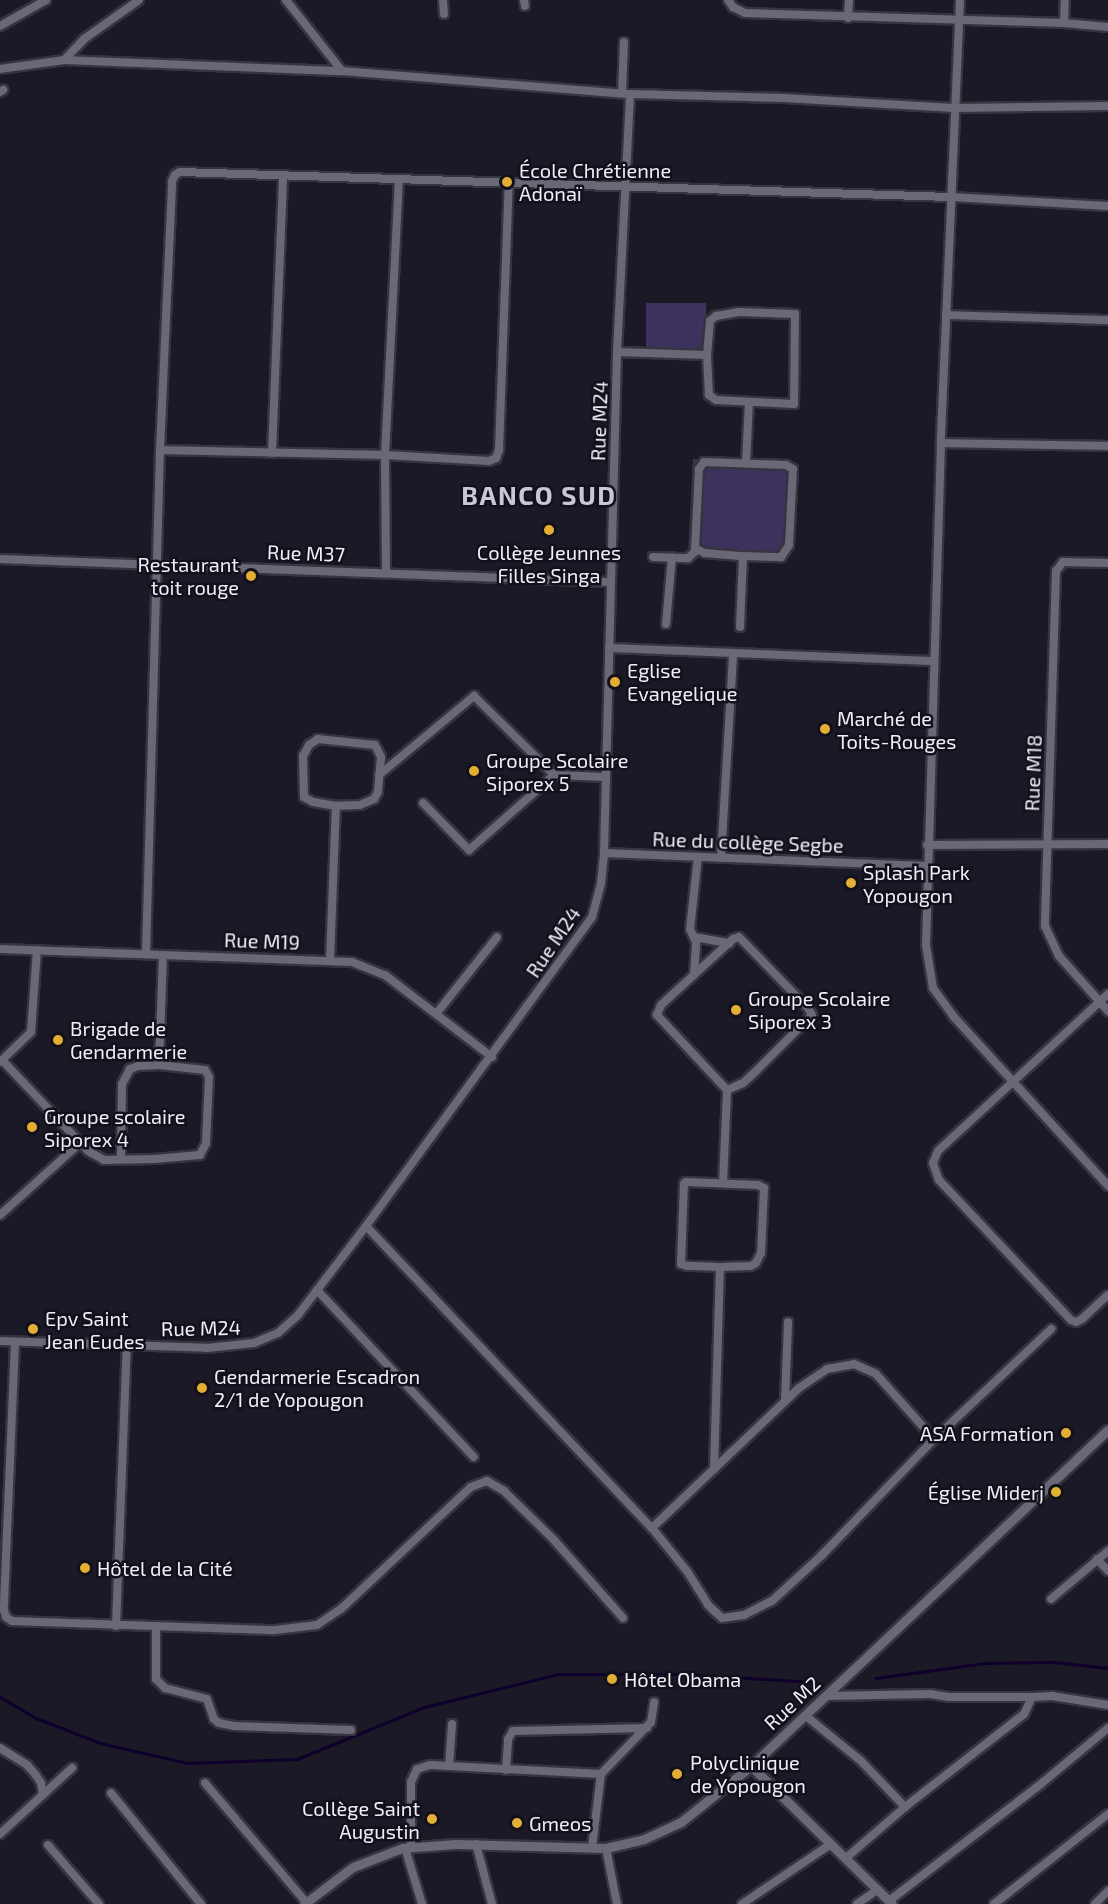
<!DOCTYPE html>
<html>
<head>
<meta charset="utf-8">
<style>
  body { margin:0 }
  #map { position:relative; width:1108px; height:1904px; overflow:hidden; background:#1c1926; font-family:"Exo 2",sans-serif }
  div>[style] { position:absolute }
  [style*='--x'] { left:calc(var(--x)*1px); top:calc(var(--y)*1px); width:calc(var(--w)*1px); rotate:calc(var(--a)*1deg) }
  .green>* { inset:0; background:#3d325d; transform-origin:0 0 }
  .stream>* { height:3px; margin:-1.5px; padding:0 1.5px; transform-origin:1.5px; border-radius:1.5px; background:#0e002a }
  .roads { filter:drop-shadow(2px 0 #36343e) drop-shadow(-2px 0 #36343e) drop-shadow(0 2px #36343e) drop-shadow(0 -2px #36343e) }
  .minor>* { height:8px; margin:-4px; padding:0 4px; transform-origin:4px; border-radius:4px; background:#6a6777 }
  .tertiary>* { height:9px; margin:-4.5px; padding:0 4.5px; transform-origin:4.5px; border-radius:4.5px; background:#6a6777 }
  .dots>* { width:16px; height:16px; translate:-50% -50%; box-sizing:border-box; border:3px solid #13101c; border-radius:50% }
  span { translate:-50% -50%; white-space:nowrap; text-align:center; line-height:1.15; -webkit-text-stroke:5px #13101c; paint-order:stroke }
  .poi-label { font-size:20px; color:#f0eef8 }
  .left { translate:0 -50%; text-align:left }
  .right { translate:-100% -50%; text-align:right }
  .street-label { font-size:20px; color:#f0eef8 }
  .district-label { font-size:26px; color:#c9c6d8; font-weight:700; letter-spacing:1.5px }
</style>
</head>
<body>
<div id="map">
  <div class="green">
    <i style="left:646px;top:303px;width:60px;height:49px"></i>
    <i style="left:693px;top:459px;width:96px;height:96px;rotate:3deg"></i>
  </div>
  <div class="stream">
    <i style="--x:876;--y:1678;--w:110;--a:-7.8"></i>
    <i style="--x:985;--y:1663;--w:69;--a:-0.8"></i>
    <i style="--x:1054;--y:1662;--w:54;--a:6.3"></i>
    <i style="--x:0;--y:1697;--w:42;--a:30.3"></i>
    <i style="--x:36;--y:1718;--w:69;--a:21.3"></i>
    <i style="--x:100;--y:1743;--w:89;--a:12.9"></i>
    <i style="--x:187;--y:1763;--w:110;--a:-2.1"></i>
    <i style="--x:297;--y:1759;--w:137;--a:-22.3"></i>
    <i style="--x:424;--y:1707;--w:138;--a:-13.8"></i>
    <i style="--x:558;--y:1674;--w:124;--a:0"></i>
    <i style="--x:682;--y:1674;--w:131;--a:3.5"></i>
  </div>
  <div class="roads">
    <div class="minor">
      <i style="--x:286;--y:0;--w:90;--a:51.7"></i>
      <i style="--x:443;--y:0;--w:14;--a:86"></i>
      <i style="--x:524;--y:0;--w:6;--a:81"></i>
      <i style="--x:728;--y:0;--w:9;--a:54"></i>
      <i style="--x:733;--y:7;--w:13;--a:27"></i>
      <i style="--x:745;--y:13;--w:319;--a:1.8"></i>
      <i style="--x:1064;--y:23;--w:44;--a:5.2"></i>
      <i style="--x:960;--y:0;--w:443;--a:92.5"></i>
      <i style="--x:941;--y:443;--w:502;--a:91.71"></i>
      <i style="--x:926;--y:945;--w:44;--a:80.8"></i>
      <i style="--x:933;--y:988;--w:34;--a:54"></i>
      <i style="--x:953;--y:1016;--w:230;--a:47.6"></i>
      <i style="--x:848;--y:18;--w:18;--a:-87"></i>
      <i style="--x:1064;--y:23;--w:23;--a:-88"></i>
      <i style="--x:0;--y:26;--w:53;--a:-29.5"></i>
      <i style="--x:64;--y:60;--w:29;--a:-46"></i>
      <i style="--x:84;--y:39;--w:67;--a:-35.3"></i>
      <i style="--x:0;--y:69;--w:65;--a:-8"></i>
      <i style="--x:64;--y:60;--w:278;--a:2.3"></i>
      <i style="--x:342;--y:71;--w:289;--a:4.6"></i>
      <i style="--x:630;--y:94;--w:154;--a:1.5"></i>
      <i style="--x:784;--y:98;--w:170;--a:3.4"></i>
      <i style="--x:954;--y:108;--w:154;--a:-0.7"></i>
      <i style="--x:0;--y:92;--w:4;--a:-34"></i>
      <i style="--x:622;--y:93;--w:51;--a:-87.8"></i>
      <i style="--x:739;--y:312;--w:56;--a:2"></i>
      <i style="--x:795;--y:314;--w:90;--a:90.6"></i>
      <i style="--x:794;--y:404;--w:78;--a:-177.1"></i>
      <i style="--x:716;--y:400;--w:9;--a:-144"></i>
      <i style="--x:709;--y:395;--w:40;--a:-92.9"></i>
      <i style="--x:707;--y:355;--w:34;--a:-85"></i>
      <i style="--x:710;--y:321;--w:8;--a:-40"></i>
      <i style="--x:716;--y:316;--w:23;--a:-10"></i>
      <i style="--x:946;--y:315;--w:162;--a:1.8"></i>
      <i style="--x:617;--y:352;--w:90;--a:1.9"></i>
      <i style="--x:941;--y:443;--w:167;--a:1"></i>
      <i style="--x:160;--y:450;--w:225;--a:1.3"></i>
      <i style="--x:385;--y:455;--w:104;--a:3.3"></i>
      <i style="--x:489;--y:461;--w:8;--a:-23"></i>
      <i style="--x:496;--y:458;--w:9;--a:-69"></i>
      <i style="--x:499;--y:450;--w:267;--a:-87.9"></i>
      <i style="--x:272;--y:453;--w:277;--a:-87.7"></i>
      <i style="--x:746;--y:463;--w:61;--a:-87.2"></i>
      <i style="--x:653;--y:557;--w:35;--a:2"></i>
      <i style="--x:688;--y:558;--w:11;--a:-41"></i>
      <i style="--x:0;--y:559;--w:610;--a:2.16"></i>
      <i style="--x:1108;--y:563;--w:45;--a:-178.7"></i>
      <i style="--x:1063;--y:562;--w:11;--a:128"></i>
      <i style="--x:1056;--y:571;--w:355;--a:91.8"></i>
      <i style="--x:1045;--y:926;--w:33;--a:65"></i>
      <i style="--x:1059;--y:956;--w:74;--a:48.3"></i>
      <i style="--x:386;--y:572;--w:117;--a:-90.5"></i>
      <i style="--x:385;--y:455;--w:276;--a:-87.1"></i>
      <i style="--x:666;--y:624;--w:67;--a:-84.9"></i>
      <i style="--x:740;--y:627;--w:71;--a:-87.6"></i>
      <i style="--x:743;--y:556;--w:38;--a:2"></i>
      <i style="--x:781;--y:557;--w:14;--a:-56"></i>
      <i style="--x:789;--y:545;--w:76;--a:-87"></i>
      <i style="--x:793;--y:469;--w:8;--a:-150"></i>
      <i style="--x:786;--y:465;--w:82;--a:-177.9"></i>
      <i style="--x:704;--y:462;--w:9;--a:126"></i>
      <i style="--x:699;--y:469;--w:79;--a:92.9"></i>
      <i style="--x:695;--y:548;--w:11;--a:27"></i>
      <i style="--x:705;--y:553;--w:38;--a:5"></i>
      <i style="--x:609;--y:648;--w:324;--a:2.3"></i>
      <i style="--x:318;--y:739;--w:57;--a:6"></i>
      <i style="--x:375;--y:745;--w:13;--a:63"></i>
      <i style="--x:381;--y:757;--w:35;--a:95"></i>
      <i style="--x:378;--y:792;--w:8;--a:120"></i>
      <i style="--x:374;--y:799;--w:15;--a:157"></i>
      <i style="--x:360;--y:805;--w:24;--a:178"></i>
      <i style="--x:336;--y:806;--w:23;--a:-170"></i>
      <i style="--x:313;--y:802;--w:10;--a:-151"></i>
      <i style="--x:304;--y:797;--w:41;--a:-91.4"></i>
      <i style="--x:303;--y:756;--w:13;--a:-61"></i>
      <i style="--x:309;--y:745;--w:11;--a:-34"></i>
      <i style="--x:379;--y:775;--w:124;--a:-39.7"></i>
      <i style="--x:474;--y:696;--w:112;--a:44.6"></i>
      <i style="--x:554;--y:775;--w:52;--a:2.2"></i>
      <i style="--x:423;--y:803;--w:66;--a:45.6"></i>
      <i style="--x:469;--y:850;--w:113;--a:-41.4"></i>
      <i style="--x:927;--y:845;--w:181;--a:-0.3"></i>
      <i style="--x:604;--y:853;--w:323;--a:2.3"></i>
      <i style="--x:721;--y:858;--w:205;--a:-86.6"></i>
      <i style="--x:694;--y:937;--w:36;--a:10"></i>
      <i style="--x:0;--y:949;--w:352;--a:2.1"></i>
      <i style="--x:352;--y:962;--w:35;--a:22"></i>
      <i style="--x:385;--y:975;--w:135;--a:37.5"></i>
      <i style="--x:146;--y:954;--w:504;--a:-88.41"></i>
      <i style="--x:160;--y:450;--w:269;--a:-87.4"></i>
      <i style="--x:172;--y:181;--w:7;--a:-63"></i>
      <i style="--x:175;--y:175;--w:6;--a:-31"></i>
      <i style="--x:180;--y:172;--w:771;--a:1.86"></i>
      <i style="--x:951;--y:197;--w:157;--a:3.3"></i>
      <i style="--x:330;--y:960;--w:154;--a:-87.8"></i>
      <i style="--x:694;--y:974;--w:32;--a:-86"></i>
      <i style="--x:696;--y:942;--w:14;--a:-115"></i>
      <i style="--x:690;--y:929;--w:72;--a:-83.7"></i>
      <i style="--x:1108;--y:994;--w:231;--a:137.3"></i>
      <i style="--x:938;--y:1151;--w:13;--a:113"></i>
      <i style="--x:933;--y:1163;--w:18;--a:71"></i>
      <i style="--x:939;--y:1180;--w:192;--a:46.7"></i>
      <i style="--x:1071;--y:1320;--w:5;--a:22"></i>
      <i style="--x:1076;--y:1322;--w:7;--a:-27"></i>
      <i style="--x:1082;--y:1319;--w:35;--a:-43"></i>
      <i style="--x:436;--y:1014;--w:98;--a:-51.6"></i>
      <i style="--x:2;--y:1060;--w:125;--a:46.6"></i>
      <i style="--x:88;--y:1151;--w:18;--a:29"></i>
      <i style="--x:104;--y:1160;--w:50;--a:-1.1"></i>
      <i style="--x:154;--y:1159;--w:46;--a:-5"></i>
      <i style="--x:200;--y:1155;--w:13;--a:-63"></i>
      <i style="--x:206;--y:1143;--w:66;--a:-87.4"></i>
      <i style="--x:209;--y:1077;--w:8;--a:-120"></i>
      <i style="--x:205;--y:1070;--w:46;--a:-173.8"></i>
      <i style="--x:159;--y:1065;--w:21;--a:177"></i>
      <i style="--x:138;--y:1066;--w:9;--a:159"></i>
      <i style="--x:130;--y:1069;--w:17;--a:118"></i>
      <i style="--x:122;--y:1084;--w:75;--a:90.8"></i>
      <i style="--x:0;--y:1062;--w:43;--a:-44.1"></i>
      <i style="--x:31;--y:1032;--w:82;--a:-85.8"></i>
      <i style="--x:159;--y:1065;--w:110;--a:-87.9"></i>
      <i style="--x:686;--y:1182;--w:72;--a:2.4"></i>
      <i style="--x:758;--y:1185;--w:7;--a:27"></i>
      <i style="--x:764;--y:1188;--w:65;--a:92.6"></i>
      <i style="--x:761;--y:1253;--w:11;--a:117"></i>
      <i style="--x:756;--y:1263;--w:6;--a:149"></i>
      <i style="--x:751;--y:1266;--w:31;--a:178"></i>
      <i style="--x:720;--y:1267;--w:33;--a:-178"></i>
      <i style="--x:687;--y:1266;--w:6;--a:-162"></i>
      <i style="--x:681;--y:1264;--w:80;--a:-87.9"></i>
      <i style="--x:684;--y:1184;--w:3;--a:-45"></i>
      <i style="--x:723;--y:1183;--w:93;--a:-87.5"></i>
      <i style="--x:727;--y:1090;--w:103;--a:-133"></i>
      <i style="--x:657;--y:1015;--w:11;--a:-68"></i>
      <i style="--x:661;--y:1005;--w:98;--a:-42.5"></i>
      <i style="--x:733;--y:939;--w:6;--a:-18"></i>
      <i style="--x:739;--y:937;--w:99;--a:45.8"></i>
      <i style="--x:808;--y:1008;--w:8;--a:60"></i>
      <i style="--x:812;--y:1015;--w:81;--a:135"></i>
      <i style="--x:755;--y:1072;--w:16;--a:137"></i>
      <i style="--x:743;--y:1083;--w:17;--a:156"></i>
      <i style="--x:0;--y:1215;--w:108;--a:-42"></i>
      <i style="--x:366;--y:1226;--w:416;--a:46.6"></i>
      <i style="--x:652;--y:1528;--w:55;--a:50.9"></i>
      <i style="--x:687;--y:1571;--w:40;--a:58"></i>
      <i style="--x:708;--y:1605;--w:19;--a:43"></i>
      <i style="--x:722;--y:1618;--w:22;--a:-8"></i>
      <i style="--x:744;--y:1615;--w:31;--a:-27"></i>
      <i style="--x:772;--y:1601;--w:68;--a:-42.6"></i>
      <i style="--x:822;--y:1555;--w:161;--a:-46"></i>
      <i style="--x:934;--y:1439;--w:161;--a:-43.2"></i>
      <i style="--x:317;--y:1290;--w:229;--a:46.8"></i>
      <i style="--x:0;--y:1341;--w:207;--a:1.9"></i>
      <i style="--x:207;--y:1348;--w:47;--a:-6.1"></i>
      <i style="--x:254;--y:1343;--w:26;--a:-23"></i>
      <i style="--x:278;--y:1333;--w:27;--a:-42"></i>
      <i style="--x:298;--y:1315;--w:112;--a:-52.6"></i>
      <i style="--x:366;--y:1226;--w:383;--a:-53.8"></i>
      <i style="--x:592;--y:917;--w:35;--a:-75"></i>
      <i style="--x:601;--y:883;--w:30;--a:-84"></i>
      <i style="--x:604;--y:853;--w:501;--a:-88.51"></i>
      <i style="--x:617;--y:352;--w:258;--a:-87.1"></i>
      <i style="--x:15;--y:1342;--w:268;--a:92.4"></i>
      <i style="--x:4;--y:1610;--w:7;--a:74"></i>
      <i style="--x:6;--y:1617;--w:7;--a:34"></i>
      <i style="--x:12;--y:1621;--w:263;--a:2"></i>
      <i style="--x:275;--y:1630;--w:42;--a:-6.8"></i>
      <i style="--x:317;--y:1625;--w:29;--a:-34"></i>
      <i style="--x:341;--y:1609;--w:178;--a:-43.2"></i>
      <i style="--x:471;--y:1487;--w:17;--a:-21"></i>
      <i style="--x:487;--y:1481;--w:20;--a:30"></i>
      <i style="--x:504;--y:1491;--w:70;--a:44.4"></i>
      <i style="--x:554;--y:1540;--w:104;--a:48.5"></i>
      <i style="--x:785;--y:1401;--w:79;--a:-87.8"></i>
      <i style="--x:714;--y:1469;--w:202;--a:-88.3"></i>
      <i style="--x:652;--y:1528;--w:203;--a:-43.6"></i>
      <i style="--x:799;--y:1388;--w:34;--a:-34"></i>
      <i style="--x:827;--y:1369;--w:27;--a:-10"></i>
      <i style="--x:854;--y:1364;--w:24;--a:24"></i>
      <i style="--x:876;--y:1374;--w:87;--a:48.3"></i>
      <i style="--x:1097;--y:1559;--w:16;--a:47"></i>
      <i style="--x:1051;--y:1599;--w:75;--a:-40.1"></i>
      <i style="--x:116;--y:1626;--w:282;--a:-87.8"></i>
      <i style="--x:156;--y:1627;--w:52;--a:90"></i>
      <i style="--x:156;--y:1679;--w:13;--a:45"></i>
      <i style="--x:165;--y:1688;--w:43;--a:14.7"></i>
      <i style="--x:207;--y:1699;--w:21;--a:71"></i>
      <i style="--x:214;--y:1719;--w:6;--a:39"></i>
      <i style="--x:219;--y:1723;--w:15;--a:11"></i>
      <i style="--x:234;--y:1726;--w:117;--a:2"></i>
      <i style="--x:826;--y:1696;--w:104;--a:-1.1"></i>
      <i style="--x:930;--y:1694;--w:19;--a:9"></i>
      <i style="--x:949;--y:1697;--w:83;--a:0"></i>
      <i style="--x:1032;--y:1697;--w:19;--a:115"></i>
      <i style="--x:1024;--y:1714;--w:151;--a:142"></i>
      <i style="--x:905;--y:1807;--w:78;--a:139.2"></i>
      <i style="--x:1032;--y:1697;--w:20;--a:-3"></i>
      <i style="--x:1052;--y:1696;--w:57;--a:9.1"></i>
      <i style="--x:806;--y:1716;--w:71;--a:39.3"></i>
      <i style="--x:861;--y:1761;--w:64;--a:46.3"></i>
      <i style="--x:0;--y:1748;--w:32;--a:32"></i>
      <i style="--x:27;--y:1765;--w:12;--a:48"></i>
      <i style="--x:35;--y:1774;--w:11;--a:56"></i>
      <i style="--x:41;--y:1783;--w:12;--a:81"></i>
      <i style="--x:449;--y:1766;--w:42;--a:-85.9"></i>
      <i style="--x:506;--y:1770;--w:31;--a:-86"></i>
      <i style="--x:508;--y:1739;--w:9;--a:-58"></i>
      <i style="--x:513;--y:1731;--w:134;--a:-1.3"></i>
      <i style="--x:205;--y:1783;--w:156;--a:49.7"></i>
      <i style="--x:111;--y:1793;--w:143;--a:51"></i>
      <i style="--x:0;--y:1834;--w:98;--a:-42.5"></i>
      <i style="--x:476;--y:1844;--w:62;--a:75.1"></i>
      <i style="--x:48;--y:1845;--w:78;--a:49.2"></i>
      <i style="--x:411;--y:1847;--w:65;--a:-90"></i>
      <i style="--x:411;--y:1782;--w:14;--a:-65"></i>
      <i style="--x:417;--y:1769;--w:14;--a:-17"></i>
      <i style="--x:430;--y:1765;--w:171;--a:3"></i>
      <i style="--x:601;--y:1774;--w:72;--a:-46.1"></i>
      <i style="--x:651;--y:1722;--w:20;--a:-81"></i>
      <i style="--x:405;--y:1848;--w:59;--a:73.1"></i>
      <i style="--x:592;--y:1848;--w:75;--a:-83.1"></i>
      <i style="--x:606;--y:1848;--w:57;--a:78.9"></i>
      <i style="--x:889;--y:1901;--w:193;--a:-37.6"></i>
      <i style="--x:1042;--y:1783;--w:86;--a:-39.8"></i>
      <i style="--x:742;--y:1904;--w:107;--a:-34"></i>
      <i style="--x:857;--y:1904;--w:24;--a:-35"></i>
      <i style="--x:994;--y:1904;--w:145;--a:-38.3"></i>
      <i style="--x:1095;--y:1904;--w:18;--a:-45"></i>
    </div>
    <div class="tertiary">
      <i style="--x:751;--y:1766;--w:197;--a:44.4"></i>
      <i style="--x:304;--y:1904;--w:61;--a:-37.1"></i>
      <i style="--x:353;--y:1867;--w:53;--a:-21.2"></i>
      <i style="--x:402;--y:1848;--w:54;--a:-4.2"></i>
      <i style="--x:456;--y:1844;--w:150;--a:1.5"></i>
      <i style="--x:606;--y:1848;--w:39;--a:-13"></i>
      <i style="--x:644;--y:1839;--w:41;--a:-24.7"></i>
      <i style="--x:681;--y:1822;--w:90;--a:-38.7"></i>
      <i style="--x:751;--y:1766;--w:490;--a:-43.3"></i>
    </div>
  </div>
  <div class="dots">
    <i style="left:507px;top:182px;background:#e2af34"></i>
    <i style="left:549px;top:530px;background:#e2af34"></i>
    <i style="left:251px;top:576px;background:#e2af34"></i>
    <i style="left:615px;top:682px;background:#e2af34"></i>
    <i style="left:825px;top:729px;background:#e2af34"></i>
    <i style="left:474px;top:771px;background:#e2af34"></i>
    <i style="left:851px;top:883px;background:#e2af34"></i>
    <i style="left:736px;top:1010px;background:#e2af34"></i>
    <i style="left:58px;top:1040px;background:#e2af34"></i>
    <i style="left:32px;top:1127px;background:#e2af34"></i>
    <i style="left:33px;top:1329px;background:#e2af34"></i>
    <i style="left:202px;top:1388px;background:#e2af34"></i>
    <i style="left:1066px;top:1433px;background:#e2af34"></i>
    <i style="left:1056px;top:1492px;background:#e2af34"></i>
    <i style="left:85px;top:1568px;background:#e2af34"></i>
    <i style="left:612px;top:1679px;background:#e2af34"></i>
    <i style="left:677px;top:1774px;background:#e2af34"></i>
    <i style="left:432px;top:1819px;background:#e2af34"></i>
    <i style="left:517px;top:1823px;background:#e2af34"></i>
  </div>
  <div class="poi-label">
    <span class="left" style="left:519px;top:182px">École Chrétienne<br>Adonaï</span>
    <span style="left:549px;top:564px">Collège Jeunnes<br>Filles Singa</span>
    <span class="right" style="left:239px;top:576px">Restaurant<br>toit rouge</span>
    <span class="left" style="left:627px;top:682px">Eglise<br>Evangelique</span>
    <span class="left" style="left:837px;top:730px">Marché de<br>Toits-Rouges</span>
    <span class="left" style="left:486px;top:772px">Groupe Scolaire<br>Siporex 5</span>
    <span class="left" style="left:863px;top:884px">Splash Park<br>Yopougon</span>
    <span class="left" style="left:748px;top:1010px">Groupe Scolaire<br>Siporex 3</span>
    <span class="left" style="left:70px;top:1040px">Brigade de<br>Gendarmerie</span>
    <span class="left" style="left:44px;top:1128px">Groupe scolaire<br>Siporex 4</span>
    <span class="left" style="left:45px;top:1330px">Epv Saint<br>Jean Eudes</span>
    <span class="left" style="left:214px;top:1388px">Gendarmerie Escadron<br>2/1 de Yopougon</span>
    <span class="right" style="left:1054px;top:1433px">ASA Formation</span>
    <span class="right" style="left:1044px;top:1492px">Église Miderj</span>
    <span class="left" style="left:97px;top:1568px">Hôtel de la Cité</span>
    <span class="left" style="left:624px;top:1679px">Hôtel Obama</span>
    <span class="left" style="left:690px;top:1774px">Polyclinique<br>de Yopougon</span>
    <span class="right" style="left:420px;top:1820px">Collège Saint<br>Augustin</span>
    <span class="left" style="left:529px;top:1823px">Gmeos</span>
  </div>
  <div class="street-label">
    <span style="left:599px;top:421px;rotate:-88deg">Rue M24</span>
    <span style="left:306px;top:553px;rotate:2deg">Rue M37</span>
    <span style="left:1033px;top:773px;rotate:-88deg">Rue M18</span>
    <span style="left:748px;top:842px;rotate:2deg">Rue du collège Segbe</span>
    <span style="left:262px;top:941px;rotate:2deg">Rue M19</span>
    <span style="left:553px;top:942px;rotate:-56deg">Rue M24</span>
    <span style="left:201px;top:1328px;rotate:-1deg">Rue M24</span>
    <span style="left:792px;top:1703px;rotate:-43deg">Rue M2</span>
  </div>
  <div class="district-label">
    <span style="left:539px;top:495px">BANCO SUD</span>
  </div>
</div>
</body>
</html>
